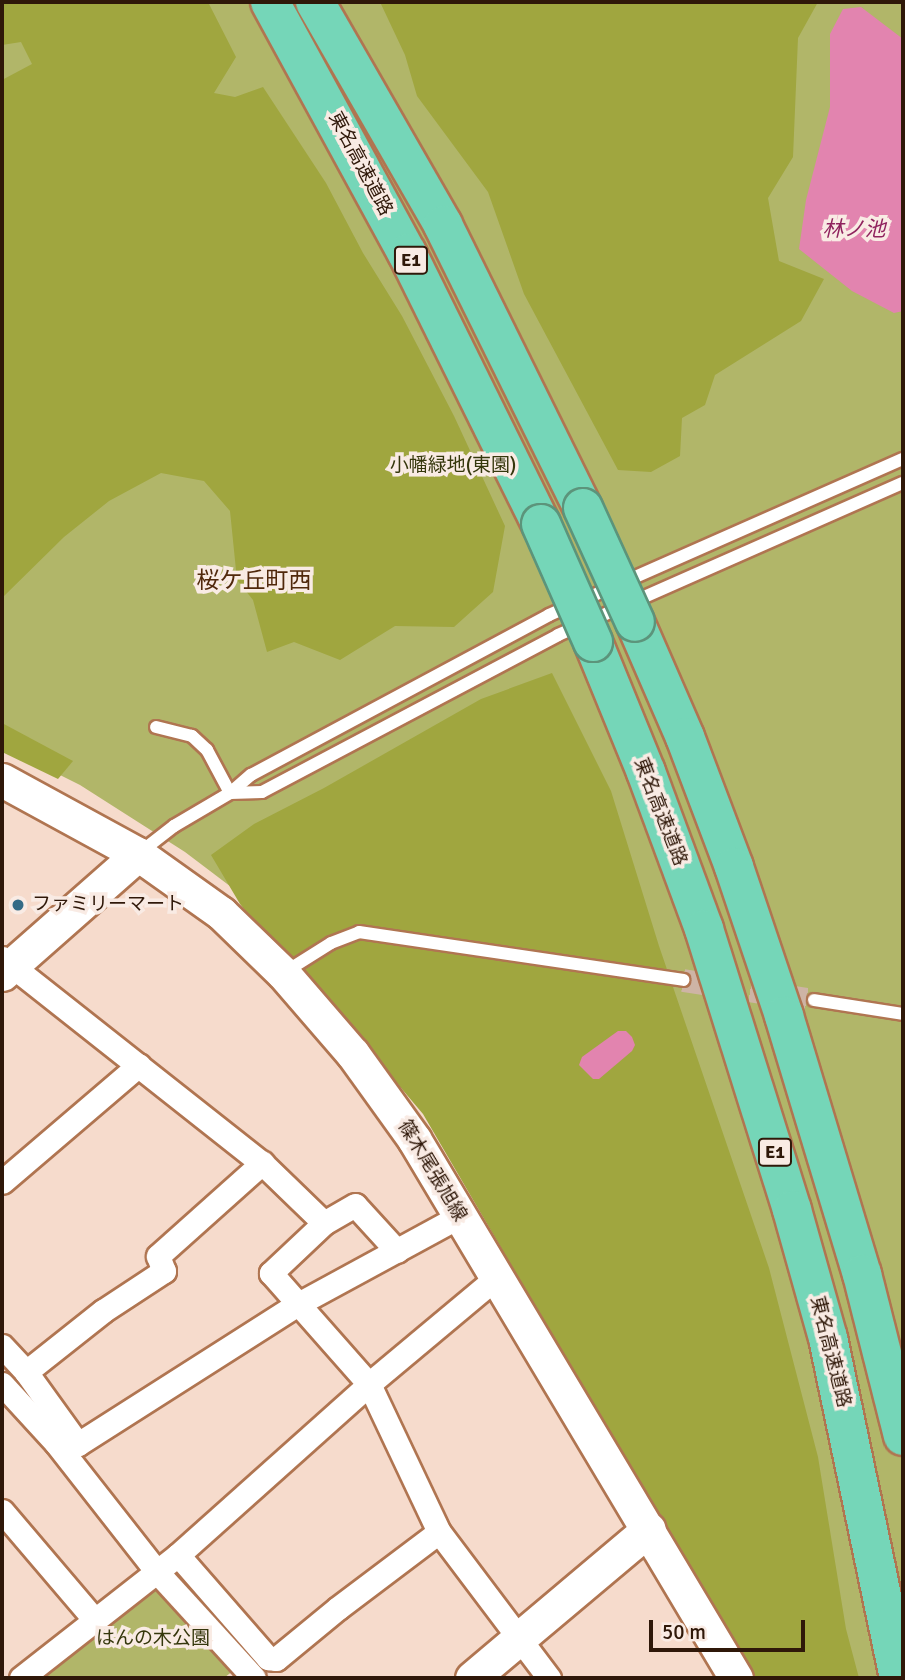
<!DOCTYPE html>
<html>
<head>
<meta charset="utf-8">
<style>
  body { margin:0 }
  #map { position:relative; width:905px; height:1680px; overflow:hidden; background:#f6dbcc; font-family:Signika,"Noto Sans JP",sans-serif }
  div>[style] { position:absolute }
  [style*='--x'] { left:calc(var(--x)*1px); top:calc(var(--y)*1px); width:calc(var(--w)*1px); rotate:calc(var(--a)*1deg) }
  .green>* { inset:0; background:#b1b669 }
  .forest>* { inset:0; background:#a0a63f }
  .water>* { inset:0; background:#e284af }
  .street-tunnel>* { height:23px; margin-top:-11.5px; transform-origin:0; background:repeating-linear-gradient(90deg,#ceb4a5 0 23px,transparent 0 34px) }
  .roads { filter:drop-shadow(2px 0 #b07551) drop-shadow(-2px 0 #b07551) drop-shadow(0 2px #b07551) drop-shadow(0 -2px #b07551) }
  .lane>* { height:12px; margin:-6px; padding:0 6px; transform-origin:6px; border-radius:6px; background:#fff }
  .street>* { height:23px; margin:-11.5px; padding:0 11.5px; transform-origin:11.5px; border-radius:11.5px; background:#fff }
  .secondary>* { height:33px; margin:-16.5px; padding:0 16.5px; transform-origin:16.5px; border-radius:16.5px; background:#fff }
  .highway>* { height:38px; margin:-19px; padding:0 19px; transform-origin:19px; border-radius:19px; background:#75d6b8 }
  .bridges { filter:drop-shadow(2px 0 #5c947b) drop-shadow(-2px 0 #5c947b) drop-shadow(0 2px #5c947b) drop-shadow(0 -2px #5c947b) }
  .highway-bridge>* { height:38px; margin:-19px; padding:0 19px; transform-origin:19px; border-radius:19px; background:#75d6b8 }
  .dots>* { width:19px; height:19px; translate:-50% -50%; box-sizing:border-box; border:4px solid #f9ebe4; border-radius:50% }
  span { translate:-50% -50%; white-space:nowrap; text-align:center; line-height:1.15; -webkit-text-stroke:7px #f9ebe4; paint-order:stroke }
  .shield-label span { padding:2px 5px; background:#f9ebe4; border:2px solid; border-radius:5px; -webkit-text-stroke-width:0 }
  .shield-label { font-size:18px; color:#2f1809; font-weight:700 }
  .street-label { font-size:19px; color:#2f1809 }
  .park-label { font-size:19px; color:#35370c }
  .poi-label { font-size:19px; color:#2f1809 }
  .left { translate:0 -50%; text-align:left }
  .water-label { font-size:21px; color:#90235e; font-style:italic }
  .quarter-label { font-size:23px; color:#50280b }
  .frame { position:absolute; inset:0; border:4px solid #2f1809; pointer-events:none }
  .scale { position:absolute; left:649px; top:1620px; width:156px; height:32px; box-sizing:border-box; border:4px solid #2f1809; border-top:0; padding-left:9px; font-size:21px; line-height:24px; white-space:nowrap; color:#2f1809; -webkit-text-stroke:5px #f9ebe4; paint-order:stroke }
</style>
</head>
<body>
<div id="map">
  <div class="green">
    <i style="clip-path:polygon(2px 2px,903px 2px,903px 1678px,760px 1678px,440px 1125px,247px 899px,185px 852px,80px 785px,2px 746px)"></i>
    <i style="clip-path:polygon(157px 1585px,234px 1670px,224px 1678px,41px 1678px)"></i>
  </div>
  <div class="forest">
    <i style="clip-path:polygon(2px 2px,208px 2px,236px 57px,214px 93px,235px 97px,263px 87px,326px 183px,363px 253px,402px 316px,454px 416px,505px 526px,493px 592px,454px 627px,395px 626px,340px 660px,294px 642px,267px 652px,253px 600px,237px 580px,230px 511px,204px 481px,161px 473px,109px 501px,64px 537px,2px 598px,2px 80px,32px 64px,21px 42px,2px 45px)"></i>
    <i style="clip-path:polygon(380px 2px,818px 2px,798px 38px,793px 157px,768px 198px,779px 261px,824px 279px,801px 321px,715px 375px,705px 405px,682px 418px,680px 456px,651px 472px,618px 470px,524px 294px,488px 192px,417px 96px,405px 55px)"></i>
    <i style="clip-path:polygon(552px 673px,611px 791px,659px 946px,769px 1268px,818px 1457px,846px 1629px,859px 1678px,749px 1678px,594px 1423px,500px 1246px,423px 1114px,358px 1037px,305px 984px,240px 904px,211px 855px,254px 824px,324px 788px,481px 699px)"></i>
    <i style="clip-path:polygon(2px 723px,73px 761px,58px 779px,2px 752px)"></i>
  </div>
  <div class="water">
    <i style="clip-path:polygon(861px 7px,903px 39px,903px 311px,894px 313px,852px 291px,799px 249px,806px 200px,830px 107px,830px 34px,843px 9px)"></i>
    <i style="clip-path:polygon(618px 1031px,626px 1031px,632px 1037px,635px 1045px,632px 1051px,599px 1079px,593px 1079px,579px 1065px,582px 1057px)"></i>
  </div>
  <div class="street-tunnel">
    <i style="--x:683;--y:980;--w:133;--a:8.7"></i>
  </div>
  <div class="roads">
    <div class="lane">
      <i style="--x:230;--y:793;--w:28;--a:-41"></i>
      <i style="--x:251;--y:775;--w:338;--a:-28.2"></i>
      <i style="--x:549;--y:615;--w:387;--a:-23.8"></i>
      <i style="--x:230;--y:793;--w:32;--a:-2"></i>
      <i style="--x:262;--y:792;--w:335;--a:-27.9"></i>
      <i style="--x:558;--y:635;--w:377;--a:-23.8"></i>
      <i style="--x:138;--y:854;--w:46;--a:-37.9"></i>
      <i style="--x:174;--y:826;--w:65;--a:-30.5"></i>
      <i style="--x:230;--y:793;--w:49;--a:-118.1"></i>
      <i style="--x:207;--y:750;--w:21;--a:-137"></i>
      <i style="--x:192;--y:736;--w:37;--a:-166"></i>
      <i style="--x:285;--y:972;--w:54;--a:-32.2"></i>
      <i style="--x:331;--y:943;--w:30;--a:-21"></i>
      <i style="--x:359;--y:932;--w:328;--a:8.4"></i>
      <i style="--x:814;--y:1000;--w:90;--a:8.9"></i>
    </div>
    <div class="street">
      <i style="--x:2;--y:958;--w:331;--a:38.3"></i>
      <i style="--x:262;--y:1163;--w:86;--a:44.1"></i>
      <i style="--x:2;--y:1182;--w:180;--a:-40.5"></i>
      <i style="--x:397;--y:1251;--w:62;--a:-132.4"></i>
      <i style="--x:355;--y:1205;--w:36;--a:150"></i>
      <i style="--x:324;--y:1223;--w:73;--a:136.7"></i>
      <i style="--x:271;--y:1273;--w:148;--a:48.6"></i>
      <i style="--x:369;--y:1384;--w:164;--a:64.7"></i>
      <i style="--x:2;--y:1346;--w:35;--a:47"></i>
      <i style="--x:26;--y:1372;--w:89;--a:54.2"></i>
      <i style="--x:78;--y:1444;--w:261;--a:-32.5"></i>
      <i style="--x:298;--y:1304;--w:184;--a:-28.5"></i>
      <i style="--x:26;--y:1372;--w:98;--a:-38.4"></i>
      <i style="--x:103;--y:1311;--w:73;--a:-33.3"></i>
      <i style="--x:164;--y:1271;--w:16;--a:-112"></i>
      <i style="--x:158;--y:1256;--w:140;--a:-41.8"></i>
      <i style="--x:2;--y:1384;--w:80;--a:47.5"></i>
      <i style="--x:56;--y:1443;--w:165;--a:51.9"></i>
      <i style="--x:158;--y:1573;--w:142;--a:47.6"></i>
      <i style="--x:2;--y:1511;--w:142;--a:49.6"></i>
      <i style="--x:178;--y:1555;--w:256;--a:-41.8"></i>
      <i style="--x:369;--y:1384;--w:167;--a:-39.9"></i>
      <i style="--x:21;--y:1678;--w:199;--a:-38.1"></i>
      <i style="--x:178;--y:1555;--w:137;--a:48.9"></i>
      <i style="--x:268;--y:1658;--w:8;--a:7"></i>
      <i style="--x:276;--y:1659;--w:80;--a:-39.4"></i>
      <i style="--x:338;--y:1608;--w:126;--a:-37"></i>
      <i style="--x:439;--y:1532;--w:183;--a:53"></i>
    </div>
    <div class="secondary">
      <i style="--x:2;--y:780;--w:155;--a:28.6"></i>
      <i style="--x:138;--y:854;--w:102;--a:35.4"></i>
      <i style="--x:221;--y:913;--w:86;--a:44.1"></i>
      <i style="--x:283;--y:973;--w:107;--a:49.2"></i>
      <i style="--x:353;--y:1054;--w:105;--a:54.3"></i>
      <i style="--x:414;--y:1139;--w:628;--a:59.15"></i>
      <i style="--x:2;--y:974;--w:181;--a:-41.4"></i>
      <i style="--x:472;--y:1678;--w:231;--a:-40.1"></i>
    </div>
    <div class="highway">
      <i style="--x:270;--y:2;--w:286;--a:61.4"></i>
      <i style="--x:407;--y:253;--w:302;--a:63.7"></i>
      <i style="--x:315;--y:2;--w:257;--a:60.1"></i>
      <i style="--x:443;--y:225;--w:316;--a:63.7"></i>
      <i style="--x:635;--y:622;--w:125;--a:66.5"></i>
      <i style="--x:685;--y:737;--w:139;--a:69.3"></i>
      <i style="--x:734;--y:867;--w:157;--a:71.4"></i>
      <i style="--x:784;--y:1016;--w:270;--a:73.2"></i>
      <i style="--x:862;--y:1274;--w:167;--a:75.8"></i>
      <i style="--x:593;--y:642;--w:140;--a:67.8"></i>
      <i style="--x:646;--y:772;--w:167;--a:69.7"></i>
      <i style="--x:704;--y:929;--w:294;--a:72.6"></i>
      <i style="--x:792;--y:1210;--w:133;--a:74.3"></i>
      <i style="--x:828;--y:1338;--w:347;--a:78.2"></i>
    </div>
  </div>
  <div class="bridges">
    <div class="highway-bridge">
      <i style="--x:583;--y:508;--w:125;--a:65.5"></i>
      <i style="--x:541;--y:524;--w:129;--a:66.2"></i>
    </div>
  </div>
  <div class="dots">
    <i style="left:18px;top:905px;background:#346b86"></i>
  </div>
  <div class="shield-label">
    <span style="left:411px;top:260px">E1</span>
    <span style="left:775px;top:1152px">E1</span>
  </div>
  <div class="street-label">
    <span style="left:360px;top:164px;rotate:62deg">東名高速道路</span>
    <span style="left:660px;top:812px;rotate:69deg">東名高速道路</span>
    <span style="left:432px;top:1171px;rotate:59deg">篠木尾張旭線</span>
    <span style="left:830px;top:1352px;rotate:76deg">東名高速道路</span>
  </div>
  <div class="park-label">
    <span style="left:453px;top:466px">小幡緑地(東園)</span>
    <span style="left:153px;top:1639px">はんの木公園</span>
  </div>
  <div class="poi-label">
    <span class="left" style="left:32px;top:905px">ファミリーマート</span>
  </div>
  <div class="water-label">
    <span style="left:854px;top:229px">林ノ池</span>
  </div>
  <div class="quarter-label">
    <span style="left:254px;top:581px">桜ケ丘町西</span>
  </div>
  <div class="frame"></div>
  <div class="scale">50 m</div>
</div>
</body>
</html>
